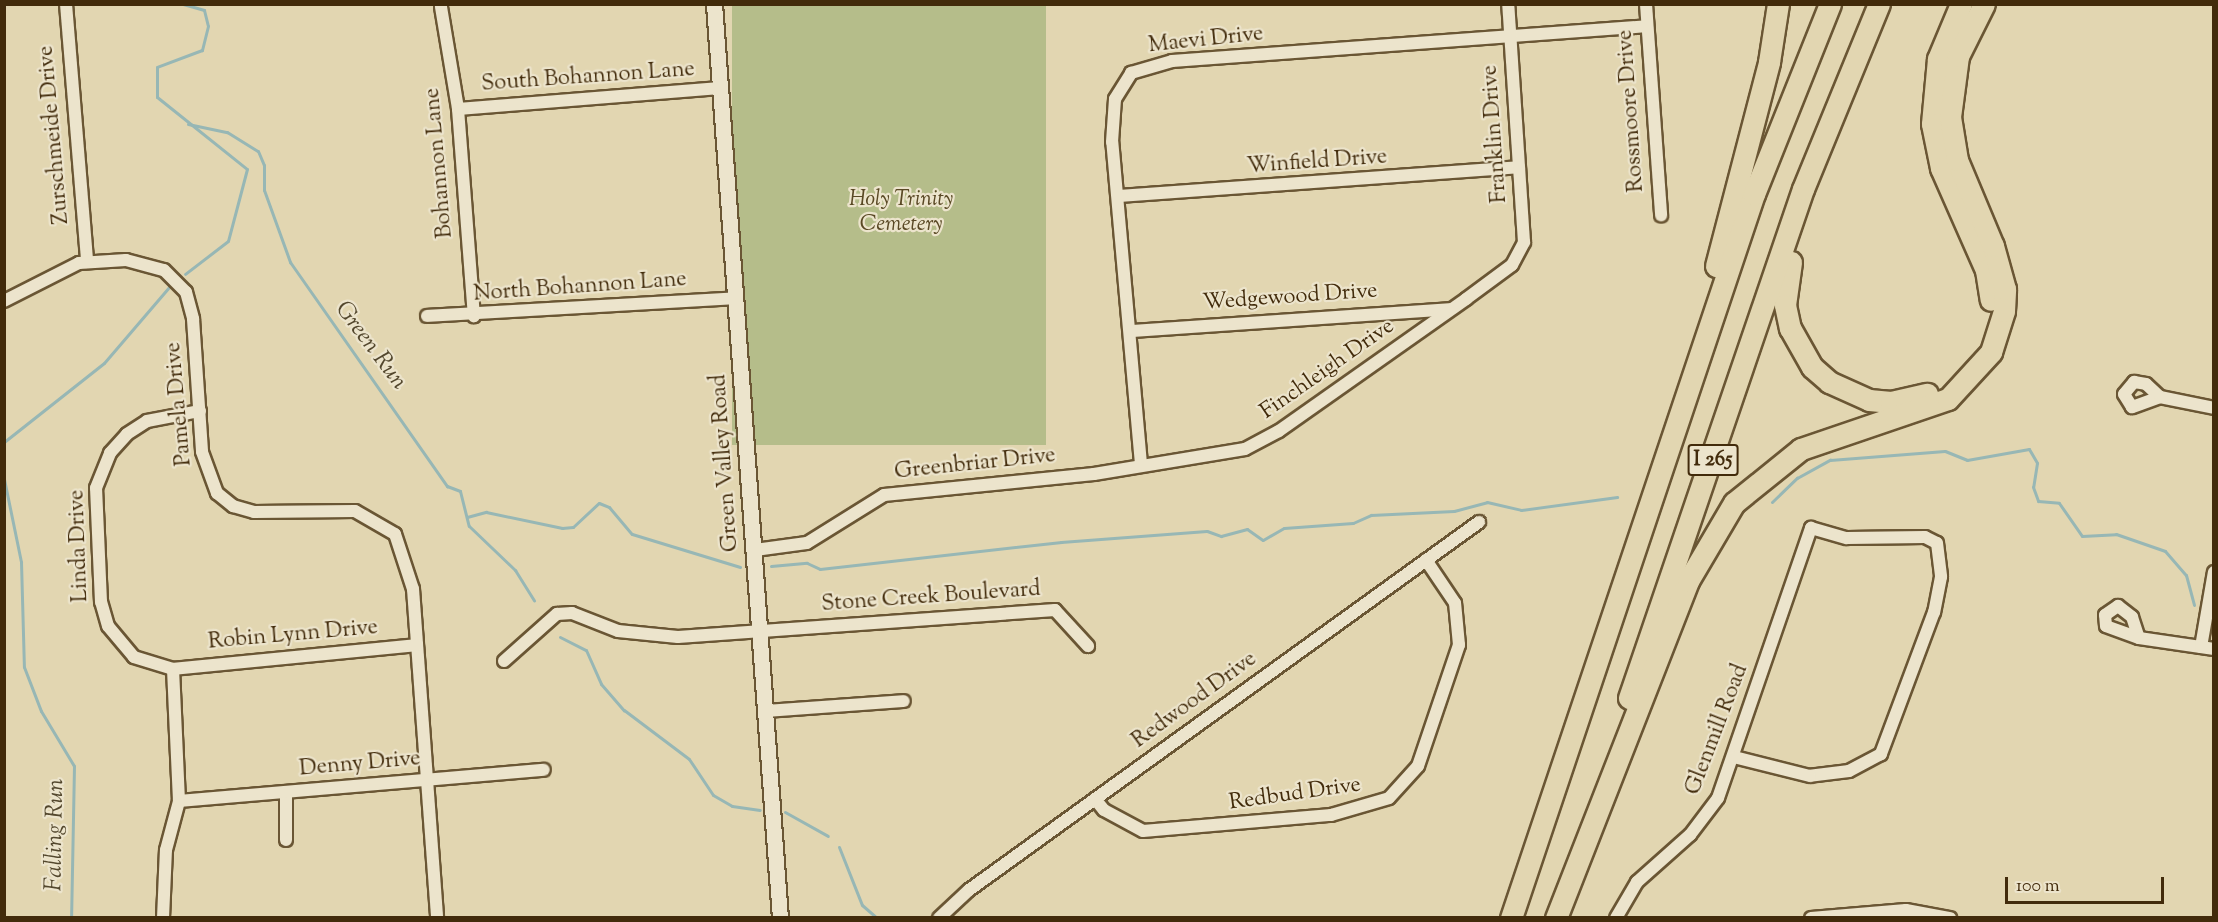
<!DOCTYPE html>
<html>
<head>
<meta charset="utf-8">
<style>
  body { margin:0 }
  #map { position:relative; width:2218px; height:922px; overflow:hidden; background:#e2d6b1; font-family:"Sorts Mill Goudy",serif }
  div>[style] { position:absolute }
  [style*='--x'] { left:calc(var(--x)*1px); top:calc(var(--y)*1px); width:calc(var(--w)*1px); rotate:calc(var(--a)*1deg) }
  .green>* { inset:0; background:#b5bd8a; transform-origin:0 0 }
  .stream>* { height:3px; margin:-1.5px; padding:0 1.5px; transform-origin:1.5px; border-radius:1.5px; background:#97b7b5 }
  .roads { filter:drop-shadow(2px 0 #6a5634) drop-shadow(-2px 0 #6a5634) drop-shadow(0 2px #6a5634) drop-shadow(0 -2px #6a5634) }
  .minor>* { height:12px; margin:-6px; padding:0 6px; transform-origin:6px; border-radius:6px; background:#ece4cc }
  .tertiary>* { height:15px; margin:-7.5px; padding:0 7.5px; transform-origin:7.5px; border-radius:7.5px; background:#ece4cc }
  .motorway>* { height:21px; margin:-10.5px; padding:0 10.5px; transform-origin:10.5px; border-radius:10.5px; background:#e2d6b1 }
  span { translate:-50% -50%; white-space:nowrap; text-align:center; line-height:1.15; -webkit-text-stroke:4.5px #ece4cc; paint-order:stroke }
  .shield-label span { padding:2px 4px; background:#ece4cc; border:2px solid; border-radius:4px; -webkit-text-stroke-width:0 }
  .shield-label { font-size:21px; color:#422b0b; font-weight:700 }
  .street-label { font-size:22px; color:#422b0b }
  .park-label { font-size:22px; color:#594824; font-style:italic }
  .water-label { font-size:24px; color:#53472d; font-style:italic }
  .frame { position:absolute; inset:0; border:6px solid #422b0b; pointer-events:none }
  .scale { position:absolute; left:2005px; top:877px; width:159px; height:27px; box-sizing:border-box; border:3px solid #422b0b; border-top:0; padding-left:8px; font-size:18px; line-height:21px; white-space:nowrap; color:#422b0b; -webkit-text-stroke:4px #ece4cc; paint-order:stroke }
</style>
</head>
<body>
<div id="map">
  <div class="green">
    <i style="left:732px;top:5px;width:314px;height:440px"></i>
  </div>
  <div class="stream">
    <i style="--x:183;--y:4;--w:22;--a:16"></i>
    <i style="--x:204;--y:10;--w:16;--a:76"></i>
    <i style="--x:208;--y:26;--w:25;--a:104"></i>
    <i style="--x:202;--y:50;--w:48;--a:159.3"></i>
    <i style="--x:157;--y:67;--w:30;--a:90"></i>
    <i style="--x:157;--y:97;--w:115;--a:38.7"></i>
    <i style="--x:247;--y:169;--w:74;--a:104.8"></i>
    <i style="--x:228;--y:241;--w:54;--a:142.5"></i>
    <i style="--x:188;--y:124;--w:40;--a:12"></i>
    <i style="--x:227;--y:132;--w:36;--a:32"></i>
    <i style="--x:258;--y:151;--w:15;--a:67"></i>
    <i style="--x:264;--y:165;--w:25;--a:90"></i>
    <i style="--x:264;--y:190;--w:77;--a:70.1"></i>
    <i style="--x:290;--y:262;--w:274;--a:55"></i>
    <i style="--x:447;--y:486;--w:14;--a:21"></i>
    <i style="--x:460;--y:491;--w:36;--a:76"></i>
    <i style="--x:469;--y:526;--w:64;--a:43.7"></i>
    <i style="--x:515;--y:570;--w:36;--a:58"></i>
    <i style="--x:4;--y:442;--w:127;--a:-38.3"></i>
    <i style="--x:104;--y:363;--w:101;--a:-49.4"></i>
    <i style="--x:4;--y:479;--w:85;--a:78.4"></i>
    <i style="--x:21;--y:562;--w:105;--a:88.4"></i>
    <i style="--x:24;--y:667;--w:47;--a:68.9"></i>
    <i style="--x:41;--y:711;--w:64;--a:59"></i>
    <i style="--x:74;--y:766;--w:152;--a:91.1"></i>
    <i style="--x:1772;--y:502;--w:35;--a:-44"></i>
    <i style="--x:1797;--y:478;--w:38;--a:-29"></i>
    <i style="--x:1830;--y:460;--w:115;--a:-4.5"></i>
    <i style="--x:1945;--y:451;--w:24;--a:22"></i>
    <i style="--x:1967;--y:460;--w:63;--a:-10.1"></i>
    <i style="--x:2029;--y:449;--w:16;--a:60"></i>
    <i style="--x:2037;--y:463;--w:24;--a:99"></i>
    <i style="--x:2033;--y:487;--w:15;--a:70"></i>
    <i style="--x:2038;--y:501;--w:21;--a:5"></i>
    <i style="--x:2059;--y:503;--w:40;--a:55.1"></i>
    <i style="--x:2082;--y:536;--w:34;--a:-3"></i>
    <i style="--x:2116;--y:534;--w:52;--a:19.1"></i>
    <i style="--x:2165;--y:551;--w:32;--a:49"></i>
    <i style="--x:2186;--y:575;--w:31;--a:75"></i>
    <i style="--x:467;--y:517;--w:20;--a:-15"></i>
    <i style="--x:486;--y:512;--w:78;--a:11.9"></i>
    <i style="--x:562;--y:528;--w:11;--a:-5"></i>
    <i style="--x:573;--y:527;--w:35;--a:-43"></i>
    <i style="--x:599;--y:503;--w:11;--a:22"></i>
    <i style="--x:609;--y:507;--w:35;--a:50"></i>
    <i style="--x:632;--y:534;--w:113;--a:17"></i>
    <i style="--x:771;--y:566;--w:36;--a:-5"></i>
    <i style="--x:807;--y:563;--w:14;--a:25"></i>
    <i style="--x:820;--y:569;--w:243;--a:-6.4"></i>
    <i style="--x:1061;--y:542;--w:146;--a:-4.3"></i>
    <i style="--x:1207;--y:531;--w:15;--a:20"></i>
    <i style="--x:1221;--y:536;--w:27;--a:-15"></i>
    <i style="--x:1247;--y:529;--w:19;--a:35"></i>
    <i style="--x:1263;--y:540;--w:24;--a:-30"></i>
    <i style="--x:1284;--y:528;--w:69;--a:-4.1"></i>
    <i style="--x:1353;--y:523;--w:20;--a:-24"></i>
    <i style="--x:1371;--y:515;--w:83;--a:-2.8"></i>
    <i style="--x:1454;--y:511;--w:34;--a:-15"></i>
    <i style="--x:1487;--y:502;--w:35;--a:13"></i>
    <i style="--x:1521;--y:510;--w:97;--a:-7.7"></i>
    <i style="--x:560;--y:637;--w:29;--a:27"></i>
    <i style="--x:586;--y:650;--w:37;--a:66"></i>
    <i style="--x:601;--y:684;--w:35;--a:49"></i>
    <i style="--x:624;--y:710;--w:81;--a:37"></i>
    <i style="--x:689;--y:759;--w:43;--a:56.3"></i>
    <i style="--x:713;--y:795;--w:22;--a:30"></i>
    <i style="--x:732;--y:806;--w:28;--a:8"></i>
    <i style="--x:785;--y:812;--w:49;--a:29.2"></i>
    <i style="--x:839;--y:847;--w:62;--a:68.4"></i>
    <i style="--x:862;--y:905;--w:20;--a:41"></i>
  </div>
  <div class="roads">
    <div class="minor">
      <i style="--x:66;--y:4;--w:259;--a:85.3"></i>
      <i style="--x:1646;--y:4;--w:212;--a:85.9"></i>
      <i style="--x:441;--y:7;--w:103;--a:80.5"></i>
      <i style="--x:458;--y:109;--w:208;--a:85.6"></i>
      <i style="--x:458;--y:109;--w:263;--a:-4.6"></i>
      <i style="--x:1118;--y:196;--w:402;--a:-4.1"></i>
      <i style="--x:4;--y:301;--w:84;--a:-26.9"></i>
      <i style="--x:79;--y:263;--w:47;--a:-3.7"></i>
      <i style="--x:126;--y:260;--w:39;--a:15"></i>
      <i style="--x:164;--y:270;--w:31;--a:45"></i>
      <i style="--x:186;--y:292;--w:28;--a:75"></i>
      <i style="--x:193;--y:319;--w:133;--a:86.1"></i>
      <i style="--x:202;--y:452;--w:44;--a:69.9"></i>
      <i style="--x:217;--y:493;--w:21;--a:39"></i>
      <i style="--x:233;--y:506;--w:22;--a:16"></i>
      <i style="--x:254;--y:512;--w:101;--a:-0.6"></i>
      <i style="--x:355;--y:511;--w:46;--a:29.9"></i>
      <i style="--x:395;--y:534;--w:58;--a:71.9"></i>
      <i style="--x:413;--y:589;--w:330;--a:85.8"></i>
      <i style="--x:427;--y:316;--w:309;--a:-3.3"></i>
      <i style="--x:1131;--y:331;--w:320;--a:-3.9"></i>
      <i style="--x:2134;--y:382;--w:12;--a:9"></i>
      <i style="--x:2146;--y:384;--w:19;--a:43"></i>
      <i style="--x:2160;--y:397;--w:30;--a:160"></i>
      <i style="--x:2132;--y:407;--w:15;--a:-122"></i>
      <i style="--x:2124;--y:394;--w:16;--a:-50"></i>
      <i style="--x:2160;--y:397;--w:55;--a:11.5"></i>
      <i style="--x:1141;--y:464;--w:323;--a:-95.1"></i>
      <i style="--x:1112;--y:142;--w:43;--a:-86"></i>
      <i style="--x:1115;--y:99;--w:31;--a:-58"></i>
      <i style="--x:1131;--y:73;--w:43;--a:-16.3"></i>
      <i style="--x:1172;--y:61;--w:476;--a:-4.2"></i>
      <i style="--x:755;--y:550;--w:52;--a:-7.7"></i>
      <i style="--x:807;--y:543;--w:91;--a:-31.9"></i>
      <i style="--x:884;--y:495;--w:211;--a:-5.7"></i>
      <i style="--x:1094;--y:474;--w:153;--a:-9.4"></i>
      <i style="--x:1245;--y:449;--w:38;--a:-28"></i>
      <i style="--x:1279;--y:431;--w:229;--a:-35.2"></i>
      <i style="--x:1466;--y:299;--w:57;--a:-36.5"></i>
      <i style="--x:1512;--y:265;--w:26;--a:-62"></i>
      <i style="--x:1524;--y:242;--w:239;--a:-93.8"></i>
      <i style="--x:2118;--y:606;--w:18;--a:38"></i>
      <i style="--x:2132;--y:617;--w:22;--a:72"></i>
      <i style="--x:2139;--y:638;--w:35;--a:-160"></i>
      <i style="--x:2106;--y:626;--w:11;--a:-95"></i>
      <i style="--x:2105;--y:615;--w:16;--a:-35"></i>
      <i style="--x:2139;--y:638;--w:76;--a:8.3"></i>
      <i style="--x:2201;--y:647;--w:76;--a:-80.2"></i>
      <i style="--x:504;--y:661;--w:71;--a:-41.6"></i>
      <i style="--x:557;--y:614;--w:15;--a:-4"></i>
      <i style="--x:572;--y:613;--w:49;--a:21.4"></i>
      <i style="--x:618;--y:631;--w:60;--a:5.7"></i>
      <i style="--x:678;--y:637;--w:378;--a:-4.1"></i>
      <i style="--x:1055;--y:610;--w:49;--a:47.5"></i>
      <i style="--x:173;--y:669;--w:245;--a:-5.6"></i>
      <i style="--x:765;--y:711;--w:139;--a:-4.1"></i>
      <i style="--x:286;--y:792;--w:48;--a:90"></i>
      <i style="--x:1095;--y:799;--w:14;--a:51"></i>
      <i style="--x:1104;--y:810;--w:44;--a:28.3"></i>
      <i style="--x:1143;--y:831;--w:189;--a:-4.9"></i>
      <i style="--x:1331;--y:815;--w:60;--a:-16.3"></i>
      <i style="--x:1389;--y:798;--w:43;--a:-47.8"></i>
      <i style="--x:1418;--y:766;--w:128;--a:-71.3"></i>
      <i style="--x:1459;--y:645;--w:42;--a:-95.4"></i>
      <i style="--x:1455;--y:603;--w:52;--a:-124"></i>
      <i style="--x:179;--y:801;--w:366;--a:-4.9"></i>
      <i style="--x:163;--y:918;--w:68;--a:-87.5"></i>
      <i style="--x:166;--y:850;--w:51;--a:-75.1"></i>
      <i style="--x:179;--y:801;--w:132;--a:-92.6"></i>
      <i style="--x:173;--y:669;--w:41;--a:-162.9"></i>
      <i style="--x:134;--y:657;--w:40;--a:-130"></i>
      <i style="--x:108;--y:626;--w:25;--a:-106"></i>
      <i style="--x:101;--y:602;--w:114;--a:-92.5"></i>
      <i style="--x:96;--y:488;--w:38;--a:-68"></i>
      <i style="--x:110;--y:453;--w:25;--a:-48"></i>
      <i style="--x:127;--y:434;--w:24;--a:-33"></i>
      <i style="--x:147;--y:421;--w:54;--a:-10.7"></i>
      <i style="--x:939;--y:918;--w:41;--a:-43"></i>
      <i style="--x:969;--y:890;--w:629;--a:-35.81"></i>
      <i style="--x:1616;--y:918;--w:42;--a:-59.7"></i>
      <i style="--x:1637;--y:882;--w:71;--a:-41.6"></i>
      <i style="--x:1690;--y:835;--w:46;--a:-52.9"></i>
      <i style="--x:1718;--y:798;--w:286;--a:-71"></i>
      <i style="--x:1811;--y:528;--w:37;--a:16"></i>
      <i style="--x:1847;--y:538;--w:78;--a:-0.7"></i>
      <i style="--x:1925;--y:537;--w:13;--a:27"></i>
      <i style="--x:1937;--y:543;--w:34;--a:83"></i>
      <i style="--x:1941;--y:577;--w:36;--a:101"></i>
      <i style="--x:1934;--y:612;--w:152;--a:110.5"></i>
      <i style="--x:1881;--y:754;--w:36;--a:152"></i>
      <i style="--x:1849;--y:771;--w:39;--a:173"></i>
      <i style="--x:1810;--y:776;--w:78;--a:-166"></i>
      <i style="--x:1811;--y:918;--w:95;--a:-4.8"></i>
      <i style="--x:1906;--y:910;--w:45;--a:10.3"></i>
    </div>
    <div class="tertiary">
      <i style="--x:714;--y:4;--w:916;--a:85.87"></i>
    </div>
    <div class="motorway">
      <i style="--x:1961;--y:4;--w:60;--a:112.7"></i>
      <i style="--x:1938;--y:59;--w:65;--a:95.3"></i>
      <i style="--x:1932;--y:124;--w:45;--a:78.4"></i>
      <i style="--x:1941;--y:168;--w:111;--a:66.2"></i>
      <i style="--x:1986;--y:270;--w:30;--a:81"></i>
      <i style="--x:1791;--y:262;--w:43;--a:97.9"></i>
      <i style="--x:1785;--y:305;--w:24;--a:78"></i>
      <i style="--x:1790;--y:328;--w:45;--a:60.6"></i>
      <i style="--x:1812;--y:367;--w:23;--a:41"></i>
      <i style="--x:1829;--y:382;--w:44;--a:24.2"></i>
      <i style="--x:1869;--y:400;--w:22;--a:5"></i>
      <i style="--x:1891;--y:402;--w:37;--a:-13"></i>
      <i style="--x:1716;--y:266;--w:211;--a:-75.4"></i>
      <i style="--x:1769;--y:62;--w:59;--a:-81.2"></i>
      <i style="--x:1629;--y:698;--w:538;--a:-71.13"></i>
      <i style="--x:1803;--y:189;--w:200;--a:-67.7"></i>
      <i style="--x:1511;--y:918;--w:764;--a:-71.45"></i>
      <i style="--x:1754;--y:194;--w:205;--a:-68.2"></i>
      <i style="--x:1556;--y:918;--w:362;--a:-68.6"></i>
      <i style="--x:1688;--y:581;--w:91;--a:-59.5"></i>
      <i style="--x:1734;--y:503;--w:86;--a:-38.9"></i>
      <i style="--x:1801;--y:449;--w:155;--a:-18.8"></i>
      <i style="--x:1948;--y:399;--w:64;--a:-47.5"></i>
      <i style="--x:1991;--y:352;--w:43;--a:-72.4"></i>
      <i style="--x:2004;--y:311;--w:22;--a:-87"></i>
      <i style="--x:2005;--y:289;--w:45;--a:-105.6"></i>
      <i style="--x:1993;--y:246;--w:93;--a:-112.7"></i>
      <i style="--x:1957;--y:160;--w:44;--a:-99.2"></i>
      <i style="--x:1950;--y:117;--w:62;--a:-82.5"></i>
      <i style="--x:1958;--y:56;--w:58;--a:-63.4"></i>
    </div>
  </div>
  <div class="shield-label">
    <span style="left:1713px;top:460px">I 265</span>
  </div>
  <div class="street-label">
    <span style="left:1206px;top:41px;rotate:-6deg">Maevi Drive</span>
    <span style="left:588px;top:78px;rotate:-4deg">South Bohannon Lane</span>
    <span style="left:1632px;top:111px;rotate:-94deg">Rossmoore Drive</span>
    <span style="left:1496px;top:134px;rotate:-94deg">Franklin Drive</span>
    <span style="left:55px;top:135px;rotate:-95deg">Zurschmeide Drive</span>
    <span style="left:440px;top:163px;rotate:-95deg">Bohannon Lane</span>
    <span style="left:1317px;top:163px;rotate:-4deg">Winfield Drive</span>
    <span style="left:580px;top:288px;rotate:-4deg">North Bohannon Lane</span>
    <span style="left:1290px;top:298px;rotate:-4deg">Wedgewood Drive</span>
    <span style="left:1328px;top:370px;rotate:-35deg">Finchleigh Drive</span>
    <span style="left:180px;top:404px;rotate:-95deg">Pamela Drive</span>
    <span style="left:726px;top:463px;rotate:-94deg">Green Valley Road</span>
    <span style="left:975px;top:465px;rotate:-6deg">Greenbriar Drive</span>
    <span style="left:80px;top:546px;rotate:-92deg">Linda Drive</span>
    <span style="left:931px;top:598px;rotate:-4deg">Stone Creek Boulevard</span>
    <span style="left:293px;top:636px;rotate:-5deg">Robin Lynn Drive</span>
    <span style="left:1195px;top:701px;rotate:-36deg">Redwood Drive</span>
    <span style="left:1718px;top:730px;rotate:-69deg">Glenmill Road</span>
    <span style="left:360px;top:765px;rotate:-5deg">Denny Drive</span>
    <span style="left:1295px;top:795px;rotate:-8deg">Redbud Drive</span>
  </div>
  <div class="park-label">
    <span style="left:901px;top:213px">Holy Trinity<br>Cemetery</span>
  </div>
  <div class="water-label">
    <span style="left:370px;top:346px;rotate:53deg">Green Run</span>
    <span style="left:56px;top:835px;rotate:-89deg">Falling Run</span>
  </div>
  <div class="frame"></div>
  <div class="scale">100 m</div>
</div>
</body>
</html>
